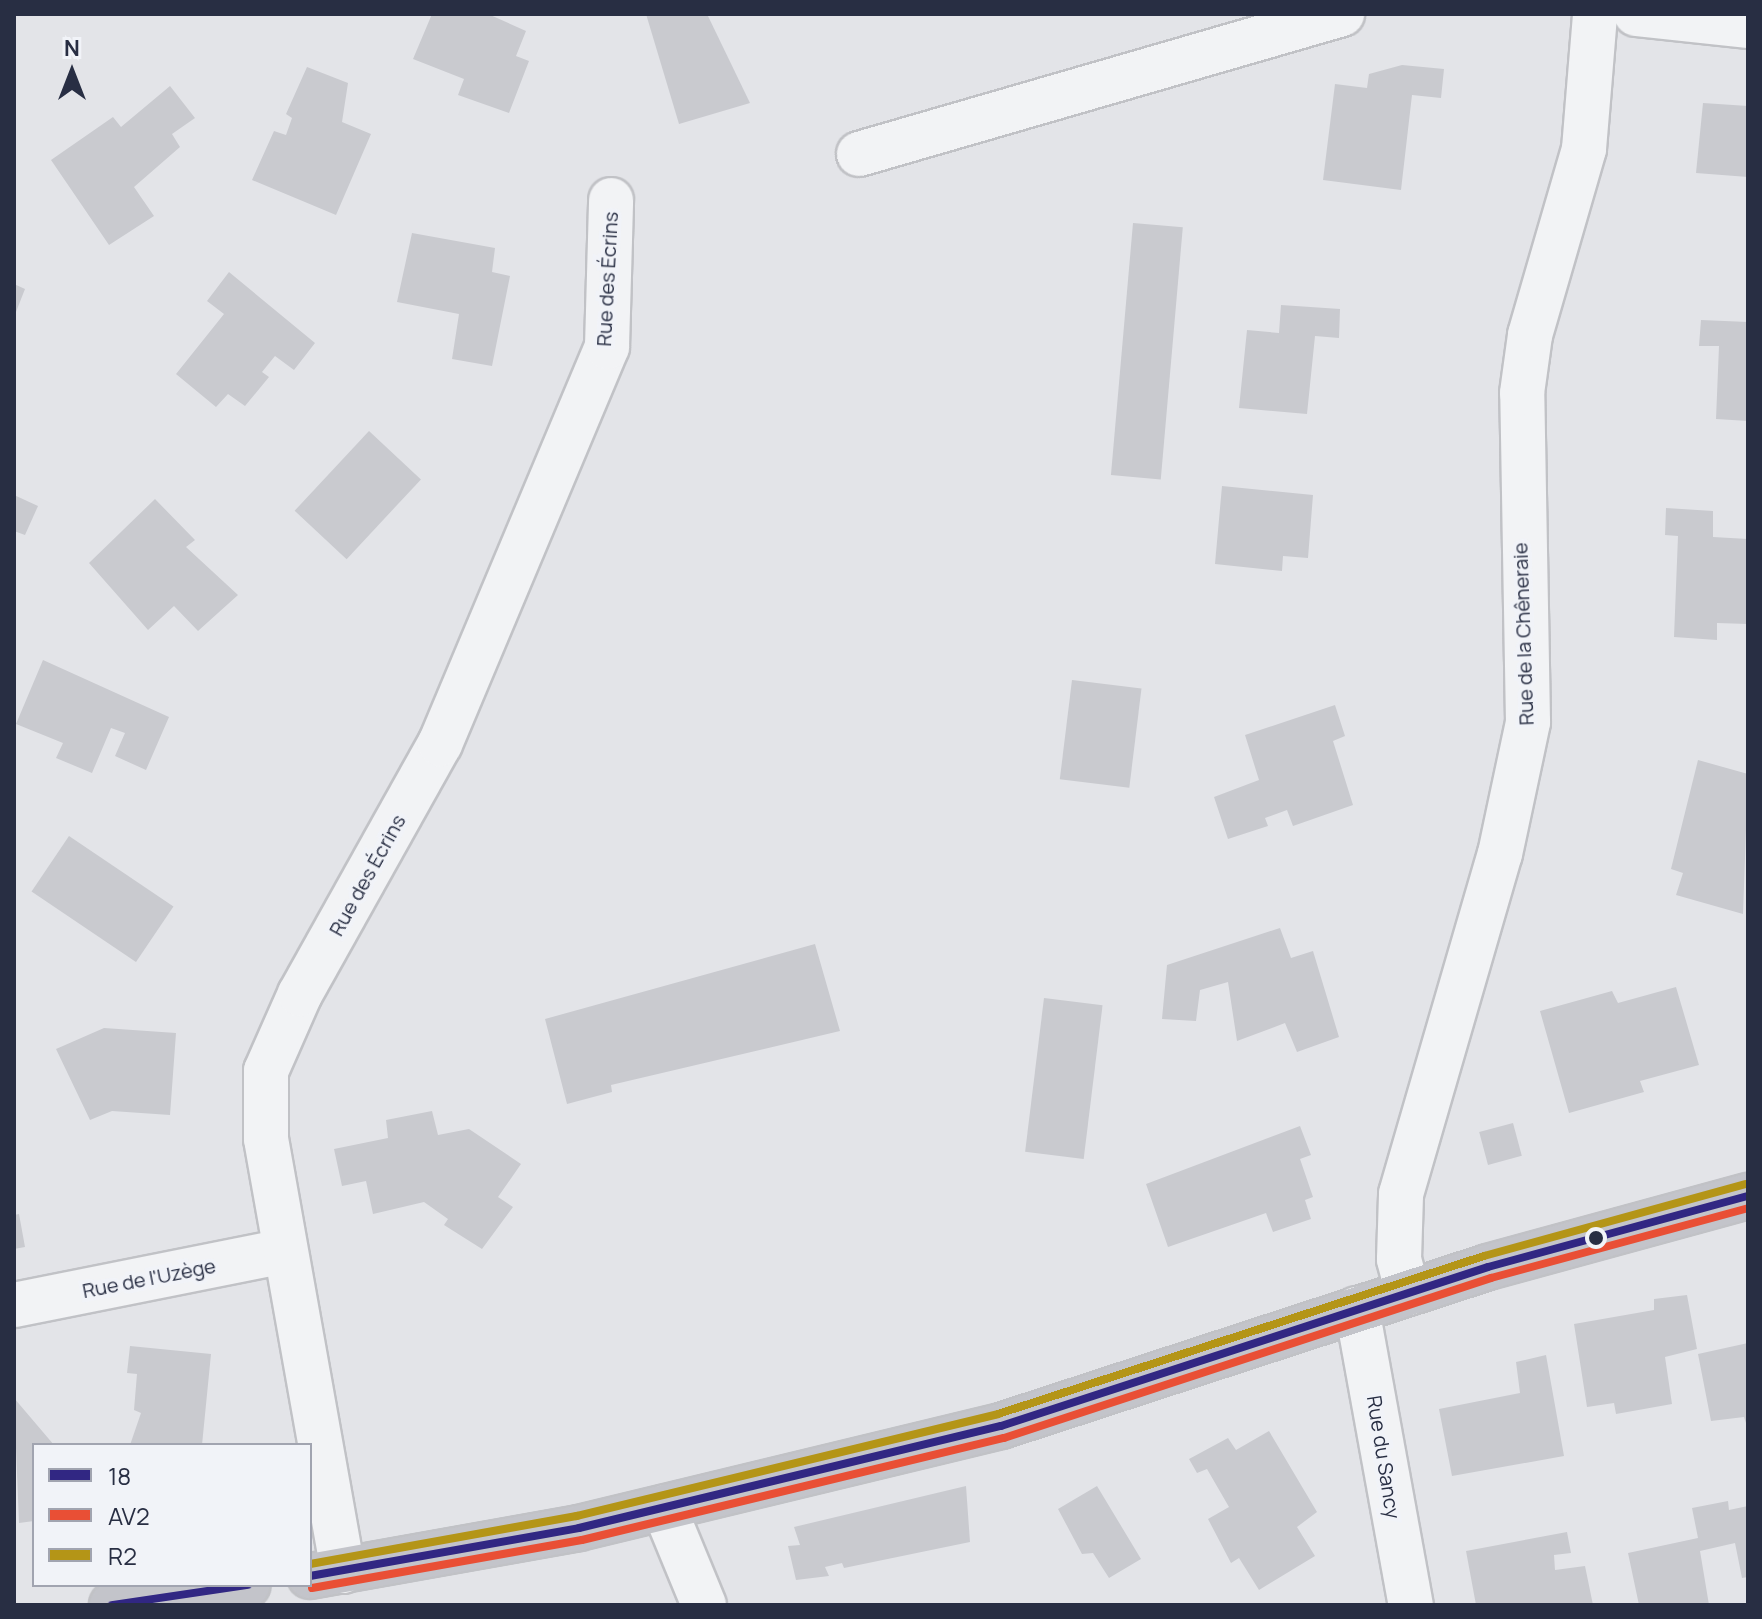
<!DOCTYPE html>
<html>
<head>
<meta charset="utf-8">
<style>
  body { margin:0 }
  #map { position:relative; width:1762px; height:1619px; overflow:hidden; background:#e3e4e8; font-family:Manrope,sans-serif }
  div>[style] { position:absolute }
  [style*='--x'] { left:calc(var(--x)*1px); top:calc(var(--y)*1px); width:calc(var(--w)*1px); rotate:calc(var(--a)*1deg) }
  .building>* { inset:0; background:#c9cacf; transform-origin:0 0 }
  .roads { filter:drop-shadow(2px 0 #c1c2c6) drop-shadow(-2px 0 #c1c2c6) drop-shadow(0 2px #c1c2c6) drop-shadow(0 -2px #c1c2c6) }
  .street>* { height:44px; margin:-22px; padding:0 22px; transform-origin:22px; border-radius:22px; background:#f2f3f5 }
  .secondary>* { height:44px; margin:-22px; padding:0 22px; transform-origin:22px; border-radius:22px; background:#c3c4ca }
  .bus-1>* { height:8px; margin:-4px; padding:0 4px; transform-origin:4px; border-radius:4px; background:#312783 }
  .bus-2>* { height:8px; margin:-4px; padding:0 4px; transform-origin:4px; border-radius:4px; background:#e94f35 }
  .bus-3>* { height:8px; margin:-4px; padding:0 4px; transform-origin:4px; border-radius:4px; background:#b49517 }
  .dots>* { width:22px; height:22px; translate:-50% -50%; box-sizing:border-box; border:4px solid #f1f3f8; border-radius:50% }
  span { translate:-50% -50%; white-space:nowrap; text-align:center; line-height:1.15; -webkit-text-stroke:8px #f1f3f8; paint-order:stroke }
  .street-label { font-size:20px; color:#282e43 }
  .frame { position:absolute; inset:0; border:16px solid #282e43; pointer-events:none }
  .legend { position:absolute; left:32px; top:1443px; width:280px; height:144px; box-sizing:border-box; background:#f1f3f8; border:2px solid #a1a4b0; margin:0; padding:10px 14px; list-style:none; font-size:24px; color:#282e43 }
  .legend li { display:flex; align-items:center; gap:16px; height:40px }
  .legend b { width:40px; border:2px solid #a1a4b0 }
  .north { position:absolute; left:32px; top:32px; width:80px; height:80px; -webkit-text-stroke:6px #f1f3f8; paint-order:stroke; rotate:0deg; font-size:22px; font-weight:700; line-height:32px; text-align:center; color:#282e43 }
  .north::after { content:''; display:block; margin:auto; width:28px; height:36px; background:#282e43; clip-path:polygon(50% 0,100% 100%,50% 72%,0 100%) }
</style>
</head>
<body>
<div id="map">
  <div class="building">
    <i style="clip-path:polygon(432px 14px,488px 14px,526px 31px,516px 56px,529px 61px,509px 113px,458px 95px,464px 79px,413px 59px)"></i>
    <i style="clip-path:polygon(646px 14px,707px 14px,750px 103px,679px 124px)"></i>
    <i style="clip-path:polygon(1402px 65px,1444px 69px,1441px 98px,1412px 95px,1401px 190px,1323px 180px,1335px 84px,1367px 88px,1369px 74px)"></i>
    <i style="clip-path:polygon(307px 67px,348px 83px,342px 122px,371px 134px,336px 215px,252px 180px,274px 131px,286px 135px,292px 118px,286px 114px)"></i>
    <i style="clip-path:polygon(170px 86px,195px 118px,172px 134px,180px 147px,134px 187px,154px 216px,109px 245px,51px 160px,113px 117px,121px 127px)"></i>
    <i style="clip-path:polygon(1703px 103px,1748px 106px,1748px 177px,1696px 173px)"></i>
    <i style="left:1133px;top:223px;width:50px;height:253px;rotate:5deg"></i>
    <i style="clip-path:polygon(412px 233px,495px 248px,492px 272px,510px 276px,492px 366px,452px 359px,459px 314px,397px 302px)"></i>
    <i style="clip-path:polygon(229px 272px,315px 343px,294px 370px,275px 356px,262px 372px,269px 377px,245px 406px,228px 394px,216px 407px,176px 374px,224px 314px,207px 301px)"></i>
    <i style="clip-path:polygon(14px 284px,25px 289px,14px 317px)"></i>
    <i style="clip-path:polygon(1281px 305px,1340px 309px,1339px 338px,1315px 336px,1307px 414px,1239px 408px,1247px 330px,1279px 333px)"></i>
    <i style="clip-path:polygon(1701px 320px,1748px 322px,1748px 421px,1716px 419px,1719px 346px,1699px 346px)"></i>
    <i style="left:369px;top:431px;width:71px;height:109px;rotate:43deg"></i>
    <i style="clip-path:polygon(1222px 486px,1313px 495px,1308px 558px,1283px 556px,1282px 571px,1215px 564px)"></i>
    <i style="clip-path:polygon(14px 495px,38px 506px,25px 535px,14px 531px)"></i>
    <i style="clip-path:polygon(155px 499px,195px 540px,186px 547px,238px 595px,198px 631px,174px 606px,148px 630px,89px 563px)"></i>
    <i style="clip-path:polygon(1666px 508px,1713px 511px,1713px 537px,1748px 539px,1748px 624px,1717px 623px,1717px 640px,1674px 637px,1678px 536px,1665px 535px)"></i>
    <i style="clip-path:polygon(43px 660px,169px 717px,146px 770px,115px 756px,125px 733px,111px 728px,92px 773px,56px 758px,63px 743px,16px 724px)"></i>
    <i style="left:1072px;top:680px;width:70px;height:100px;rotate:7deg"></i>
    <i style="clip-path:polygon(1335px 705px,1345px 736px,1333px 741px,1353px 805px,1293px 826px,1287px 810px,1265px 818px,1268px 826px,1228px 839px,1214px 797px,1259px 780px,1245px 735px)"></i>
    <i style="clip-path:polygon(1698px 760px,1748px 774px,1743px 914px,1676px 895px,1683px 873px,1671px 869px)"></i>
    <i style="left:69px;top:836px;width:126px;height:67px;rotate:34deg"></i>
    <i style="clip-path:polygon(1280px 928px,1291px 958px,1313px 951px,1339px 1037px,1297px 1052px,1285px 1023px,1237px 1041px,1228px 982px,1200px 990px,1196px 1021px,1162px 1019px,1167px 965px)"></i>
    <i style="clip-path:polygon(815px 944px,840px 1031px,611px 1085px,612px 1092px,567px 1104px,545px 1019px)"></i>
    <i style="clip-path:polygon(1676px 987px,1699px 1065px,1640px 1081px,1644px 1092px,1569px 1113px,1540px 1011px,1612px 991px,1618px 1003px)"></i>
    <i style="left:1044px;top:998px;width:59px;height:155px;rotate:7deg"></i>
    <i style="clip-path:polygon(104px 1028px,176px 1033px,170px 1115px,112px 1111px,90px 1120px,56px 1049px)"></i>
    <i style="clip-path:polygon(432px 1111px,438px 1135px,469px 1129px,521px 1164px,498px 1197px,513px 1207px,482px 1249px,444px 1225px,448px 1219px,424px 1202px,373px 1214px,366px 1181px,342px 1186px,334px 1149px,388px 1138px,386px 1120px)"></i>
    <i style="left:1513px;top:1123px;width:34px;height:35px;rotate:75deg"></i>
    <i style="clip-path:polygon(1300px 1126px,1311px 1155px,1300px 1159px,1313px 1197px,1305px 1200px,1311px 1219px,1273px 1232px,1266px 1213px,1168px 1247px,1146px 1184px)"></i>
    <i style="clip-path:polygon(19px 1214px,25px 1247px,14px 1249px,14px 1215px)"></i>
    <i style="clip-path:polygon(1687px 1295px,1697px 1349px,1665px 1357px,1672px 1404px,1616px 1414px,1614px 1403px,1587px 1407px,1574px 1324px,1654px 1310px,1654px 1299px)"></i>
    <i style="clip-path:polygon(1748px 1343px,1748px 1429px,1744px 1417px,1711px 1421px,1698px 1354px)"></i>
    <i style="clip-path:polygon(130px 1346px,211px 1354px,202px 1445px,130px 1445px,141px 1413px,134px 1410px,137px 1374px,127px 1373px)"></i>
    <i style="clip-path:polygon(1546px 1355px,1564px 1456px,1452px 1476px,1439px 1409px,1520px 1393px,1516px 1362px)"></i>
    <i style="clip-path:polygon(14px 1398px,54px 1445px,34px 1445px,34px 1521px,19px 1523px)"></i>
    <i style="clip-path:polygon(1269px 1431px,1317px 1512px,1297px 1527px,1315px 1556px,1259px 1590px,1239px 1558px,1231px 1563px,1208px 1519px,1229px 1507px,1207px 1469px,1197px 1473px,1189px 1459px,1228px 1438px,1236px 1450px)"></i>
    <i style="clip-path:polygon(966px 1486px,970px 1542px,844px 1568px,842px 1563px,825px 1567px,829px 1576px,796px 1580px,788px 1546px,800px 1545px,794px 1527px)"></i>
    <i style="clip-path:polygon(1097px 1486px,1141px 1559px,1109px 1578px,1093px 1553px,1082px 1554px,1058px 1509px)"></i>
    <i style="clip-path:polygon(1728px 1501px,1729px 1510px,1748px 1506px,1748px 1577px,1742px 1578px,1735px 1543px,1700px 1551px,1709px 1605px,1639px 1605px,1628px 1553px,1698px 1538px,1692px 1508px)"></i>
    <i style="clip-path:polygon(1567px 1532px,1571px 1553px,1554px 1555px,1555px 1570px,1585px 1566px,1593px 1605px,1476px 1605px,1466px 1551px)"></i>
  </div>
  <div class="roads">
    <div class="street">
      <i style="--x:1636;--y:14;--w:113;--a:6.1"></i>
      <i style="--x:859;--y:154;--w:503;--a:-16.16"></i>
      <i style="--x:1408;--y:1293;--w:35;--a:-105"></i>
      <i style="--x:1399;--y:1259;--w:65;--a:-88.2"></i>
      <i style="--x:1401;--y:1194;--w:354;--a:-73.8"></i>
      <i style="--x:1500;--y:854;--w:135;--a:-78"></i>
      <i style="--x:1528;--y:722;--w:329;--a:-91"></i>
      <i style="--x:1522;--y:393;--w:59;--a:-82.1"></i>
      <i style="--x:1530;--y:335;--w:194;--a:-73.8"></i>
      <i style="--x:1584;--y:149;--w:135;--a:-85.3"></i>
      <i style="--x:14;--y:1305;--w:275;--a:-11.3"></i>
      <i style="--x:1357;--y:1309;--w:301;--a:79.7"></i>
      <i style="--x:664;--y:1508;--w:105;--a:67.6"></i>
      <i style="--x:343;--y:1571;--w:439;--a:-100.1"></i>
      <i style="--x:266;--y:1139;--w:68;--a:-90"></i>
      <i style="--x:266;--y:1071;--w:84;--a:-66.2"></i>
      <i style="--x:300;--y:994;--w:287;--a:-60.8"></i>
      <i style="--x:440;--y:744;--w:431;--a:-67.2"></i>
      <i style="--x:607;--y:347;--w:147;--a:-88.4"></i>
    </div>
    <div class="secondary">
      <i style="--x:310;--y:1576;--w:273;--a:-10.1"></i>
      <i style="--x:579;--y:1528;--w:434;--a:-13.6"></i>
      <i style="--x:1001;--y:1426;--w:512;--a:-18.08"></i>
      <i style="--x:1488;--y:1267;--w:270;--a:-15.3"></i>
      <i style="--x:112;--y:1605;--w:137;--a:-8.4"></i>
    </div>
  </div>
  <div class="bus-1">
    <i style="--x:310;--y:1576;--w:273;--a:-10.1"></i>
    <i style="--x:579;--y:1528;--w:434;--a:-13.6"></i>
    <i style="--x:1001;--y:1426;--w:512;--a:-18.08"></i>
    <i style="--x:1488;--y:1267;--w:270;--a:-15.3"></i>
    <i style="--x:112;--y:1605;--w:137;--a:-8.4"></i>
  </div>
  <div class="bus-2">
    <i style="--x:312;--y:1588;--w:274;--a:-10.1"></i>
    <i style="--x:582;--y:1540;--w:434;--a:-13.6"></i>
    <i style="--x:1004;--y:1438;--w:513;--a:-18.19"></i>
    <i style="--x:1491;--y:1278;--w:266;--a:-15.2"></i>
  </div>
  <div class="bus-3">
    <i style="--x:310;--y:1564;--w:271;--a:-10.2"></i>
    <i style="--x:577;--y:1516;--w:433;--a:-13.6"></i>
    <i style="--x:998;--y:1414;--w:511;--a:-18.01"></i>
    <i style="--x:1484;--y:1256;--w:271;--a:-15.4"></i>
  </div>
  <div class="dots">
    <i style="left:1596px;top:1238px;background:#282e43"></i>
  </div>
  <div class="street-label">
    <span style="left:607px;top:279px;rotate:-87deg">Rue des Écrins</span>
    <span style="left:1523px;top:634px;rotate:-92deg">Rue de la Chêneraie</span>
    <span style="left:367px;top:875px;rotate:-61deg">Rue des Écrins</span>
    <span style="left:149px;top:1278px;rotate:-11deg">Rue de l'Uzège</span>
    <span style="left:1384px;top:1457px;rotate:81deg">Rue du Sancy</span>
  </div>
  <div class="frame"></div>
  <ul class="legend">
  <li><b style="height:10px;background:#312783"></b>18</li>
  <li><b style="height:10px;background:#e94f35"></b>AV2</li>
  <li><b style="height:10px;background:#b49517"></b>R2</li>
  </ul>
  <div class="north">N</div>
</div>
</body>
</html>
